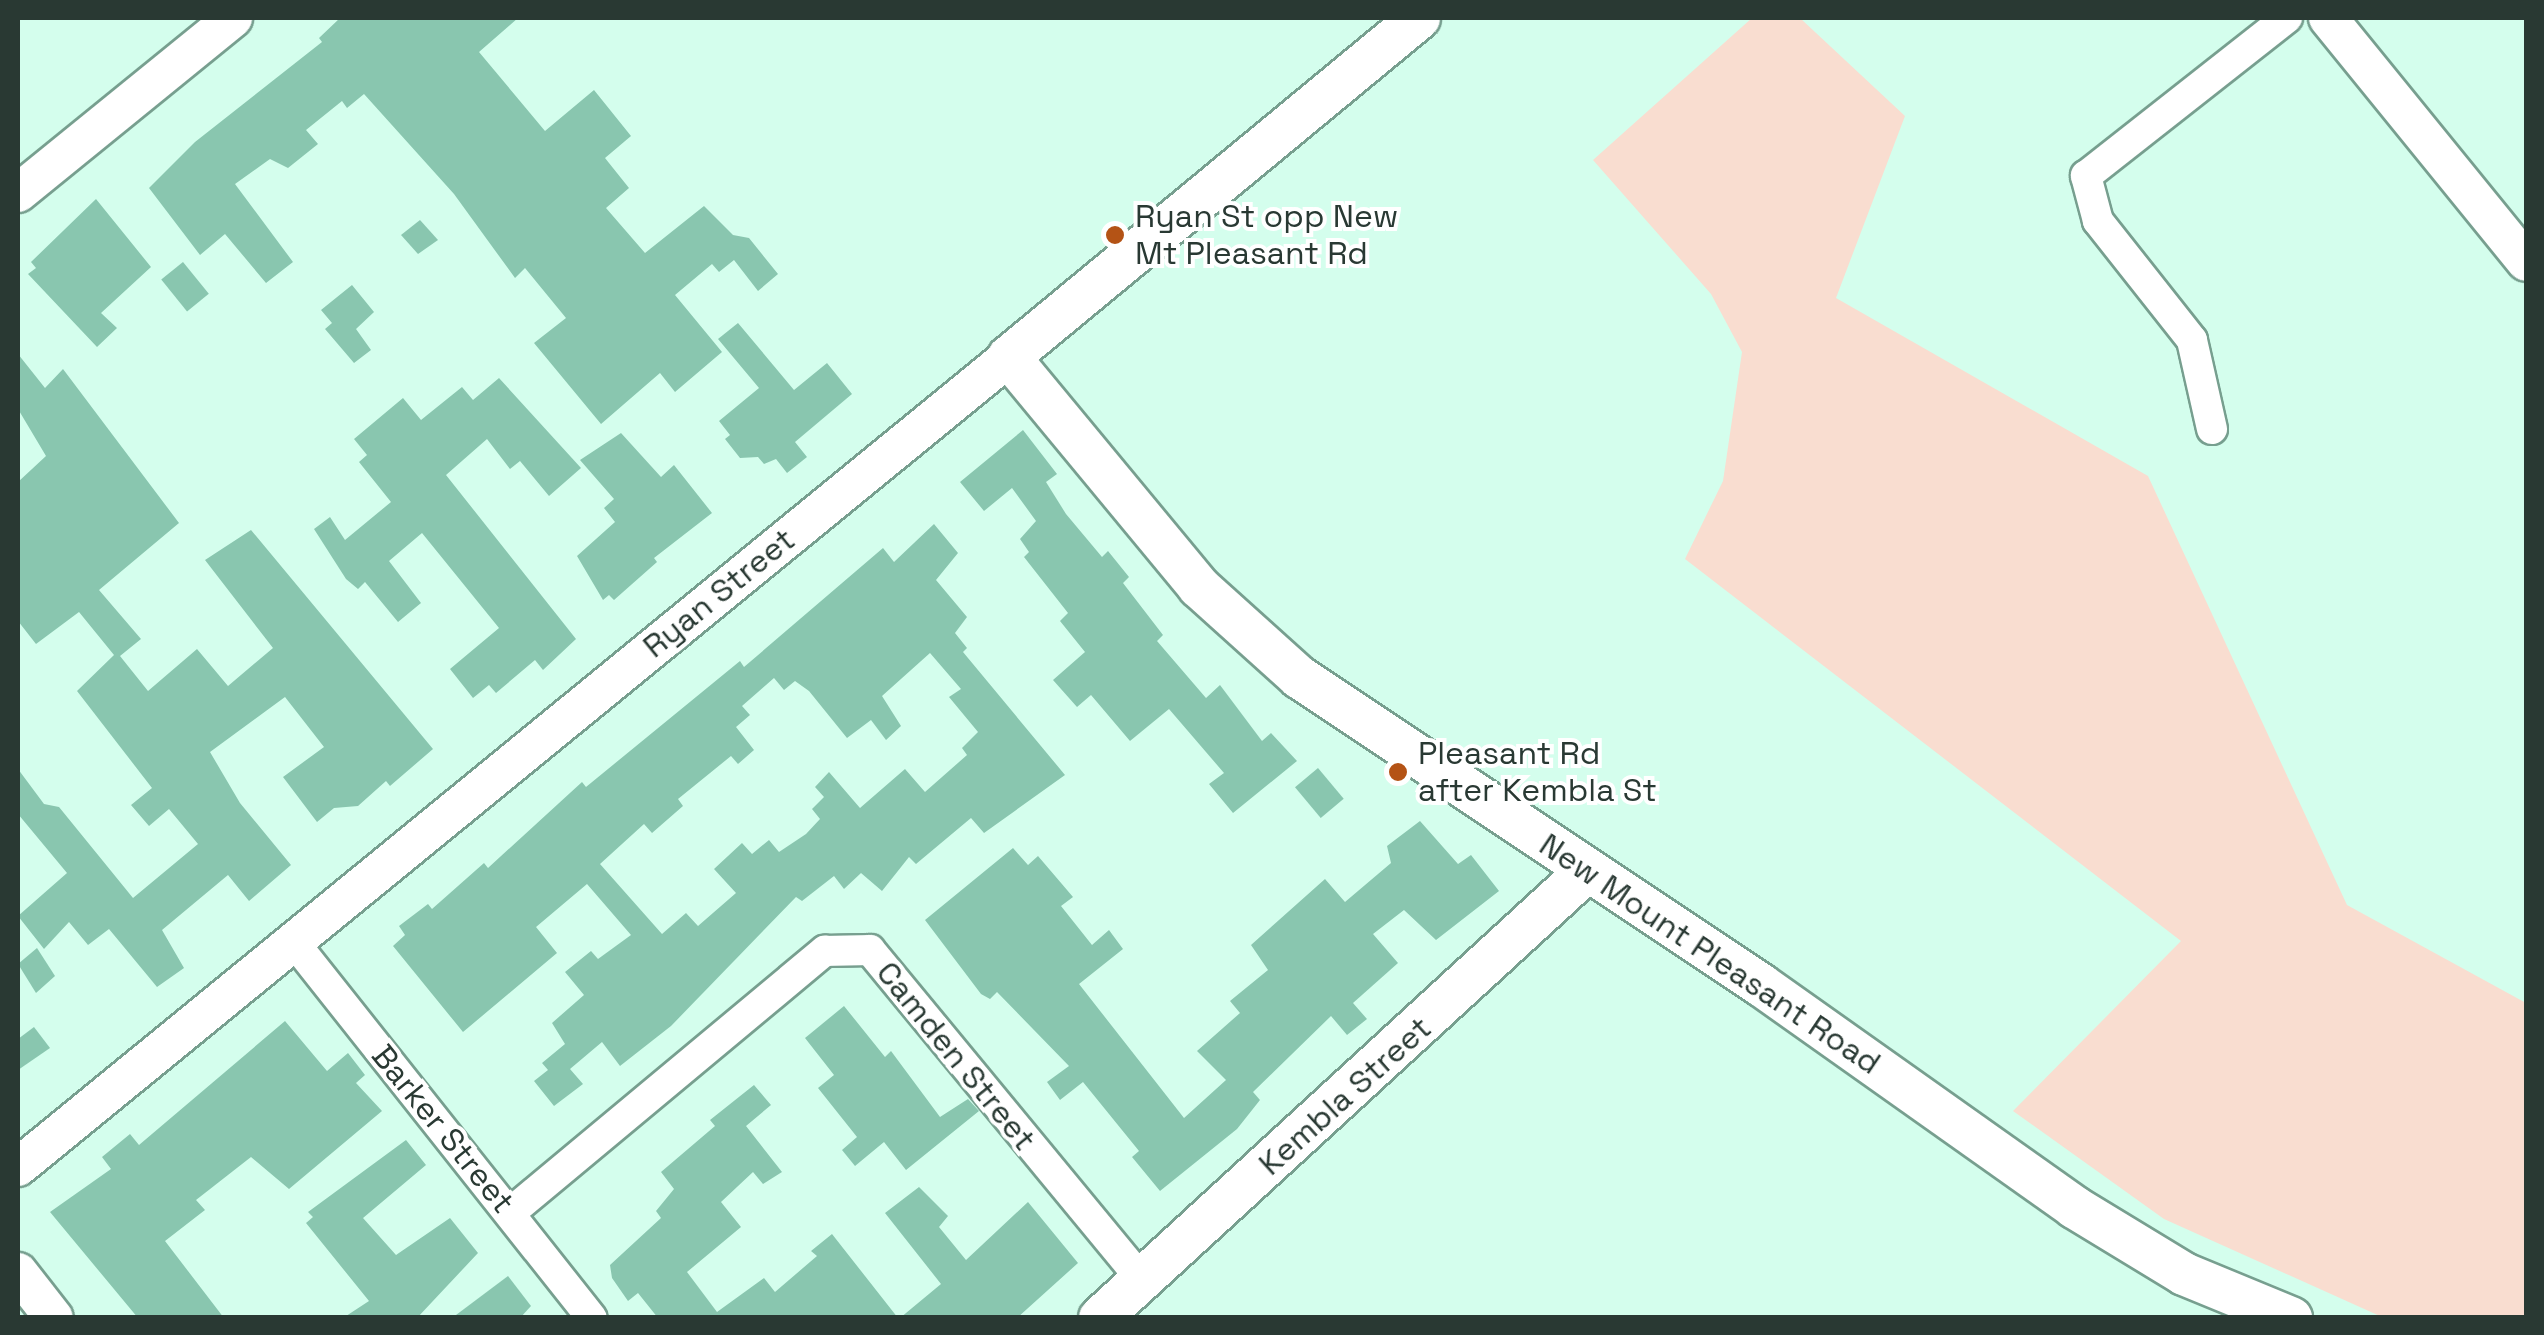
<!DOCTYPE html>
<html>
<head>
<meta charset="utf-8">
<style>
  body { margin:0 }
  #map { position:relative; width:2544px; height:1335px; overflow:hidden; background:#d4feed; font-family:"Space Grotesk",sans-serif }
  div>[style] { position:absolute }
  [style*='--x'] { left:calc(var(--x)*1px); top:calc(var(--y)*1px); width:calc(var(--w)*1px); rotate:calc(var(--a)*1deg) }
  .green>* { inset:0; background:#f9ddd0 }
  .building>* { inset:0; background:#89c6af; transform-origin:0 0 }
  .roads { filter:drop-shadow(2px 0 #779f8f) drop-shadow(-2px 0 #779f8f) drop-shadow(0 2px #779f8f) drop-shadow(0 -2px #779f8f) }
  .minor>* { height:30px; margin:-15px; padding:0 15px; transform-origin:15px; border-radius:15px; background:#fff }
  .tertiary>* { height:38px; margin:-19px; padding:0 19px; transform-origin:19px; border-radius:19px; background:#fff }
  .secondary>* { height:42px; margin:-21px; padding:0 21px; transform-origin:21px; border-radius:21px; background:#fff }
  .dots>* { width:28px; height:28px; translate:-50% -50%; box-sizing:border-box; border:5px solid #fff; border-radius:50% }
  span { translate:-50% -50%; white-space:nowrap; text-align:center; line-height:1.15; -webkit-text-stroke:8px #fff; paint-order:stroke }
  .poi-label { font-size:32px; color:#293933 }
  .left { translate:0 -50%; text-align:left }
  .street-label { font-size:32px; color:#293933 }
  .frame { position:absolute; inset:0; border:20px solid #293933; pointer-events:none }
</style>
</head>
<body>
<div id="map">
  <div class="green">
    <i style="clip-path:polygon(1752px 18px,1800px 18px,1905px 116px,1836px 298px,2148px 476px,2347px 905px,2526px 1003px,2526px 1317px,2382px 1317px,2164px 1219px,2013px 1111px,2181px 941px,1685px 559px,1723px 481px,1742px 352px,1711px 294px,1593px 160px)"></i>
  </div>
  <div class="building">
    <i style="clip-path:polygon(340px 18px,518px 18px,479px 52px,545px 131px,594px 90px,631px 136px,605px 158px,629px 188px,606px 208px,645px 253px,704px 206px,733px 235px,749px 238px,778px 274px,758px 291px,734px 260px,719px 272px,712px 264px,675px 295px,722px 352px,675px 392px,660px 373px,601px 424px,534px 343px,566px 318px,525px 268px,515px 278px,454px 194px,364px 94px,347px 108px,342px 101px,306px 130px,318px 144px,288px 168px,270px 159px,235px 184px,293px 262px,266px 283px,225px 234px,200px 255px,149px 188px,195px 142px,322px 42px,319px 38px)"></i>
    <i style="clip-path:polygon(96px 199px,151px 267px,101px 313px,117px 328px,97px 347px,28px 274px,36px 268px,31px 262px)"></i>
    <i style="clip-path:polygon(420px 220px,438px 240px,418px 254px,401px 235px)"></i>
    <i style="left:183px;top:262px;width:41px;height:28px;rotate:51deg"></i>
    <i style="clip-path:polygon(352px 285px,374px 312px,356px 329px,371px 350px,354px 363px,325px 329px,332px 323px,321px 310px)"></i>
    <i style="clip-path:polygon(738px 323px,794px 390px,827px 363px,852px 394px,795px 442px,807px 457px,787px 473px,776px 459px,764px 464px,758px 457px,740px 458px,725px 439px,730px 435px,719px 421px,759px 388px,718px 339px)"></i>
    <i style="clip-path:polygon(18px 354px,45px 388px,63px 369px,179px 523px,99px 590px,141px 639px,120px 656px,148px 691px,197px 649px,228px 686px,273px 648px,205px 560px,251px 530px,433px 749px,390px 786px,386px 781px,358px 806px,334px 808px,317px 822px,283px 777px,324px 747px,285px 697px,210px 752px,240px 803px,291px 865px,249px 901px,228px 875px,162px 930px,184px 968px,157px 987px,109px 929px,88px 945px,69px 922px,44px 949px,18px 916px,67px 873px,18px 814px,18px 769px,44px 804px,59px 807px,133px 898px,198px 844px,169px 809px,149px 826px,131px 805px,152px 788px,77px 691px,114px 655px,79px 612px,36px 644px,18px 621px,18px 482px,46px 456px,18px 409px)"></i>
    <i style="clip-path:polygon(499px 378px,581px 468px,549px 496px,520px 461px,510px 469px,487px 439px,446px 475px,576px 639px,543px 670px,535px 660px,496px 693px,489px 685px,473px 698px,450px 669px,499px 628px,422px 533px,389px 561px,421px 603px,398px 622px,365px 582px,358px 589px,346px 579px,314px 529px,330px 517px,345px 540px,391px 502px,359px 462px,367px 455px,354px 439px,403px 398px,421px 420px,462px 387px,473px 400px)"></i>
    <i style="clip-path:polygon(1023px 430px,1057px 474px,1046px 482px,1066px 514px,1102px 557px,1108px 551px,1129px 577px,1123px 583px,1163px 635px,1157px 641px,1206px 698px,1220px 685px,1262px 741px,1271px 733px,1297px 761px,1233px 813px,1209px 784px,1224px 773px,1169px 709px,1130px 741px,1091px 695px,1077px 707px,1053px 680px,1085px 652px,1060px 621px,1068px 613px,1024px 557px,1029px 552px,1020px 539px,1036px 521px,1012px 488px,984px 511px,960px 482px)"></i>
    <i style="clip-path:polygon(621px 433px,661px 477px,674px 465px,712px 513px,654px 558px,657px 562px,614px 600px,609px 595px,603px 600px,577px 556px,615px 522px,604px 508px,614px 499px,580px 460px)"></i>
    <i style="clip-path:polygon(evenodd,934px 524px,958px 553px,936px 580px,967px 617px,955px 633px,967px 648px,963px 652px,1065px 775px,984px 833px,971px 818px,916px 864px,909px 857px,882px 891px,861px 873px,844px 889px,834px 876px,802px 901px,796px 897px,671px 1026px,620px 1066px,602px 1042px,570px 1069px,583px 1084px,554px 1106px,534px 1081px,548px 1070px,542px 1063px,565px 1044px,552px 1023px,584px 995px,565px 972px,591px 951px,598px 959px,631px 935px,587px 884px,536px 927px,557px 953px,463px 1032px,393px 946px,405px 935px,399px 926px,428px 904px,432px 909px,484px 863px,488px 868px,582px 782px,586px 787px,740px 661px,744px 667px,883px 548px,894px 562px,934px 524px,930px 653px,961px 689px,949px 697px,978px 732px,962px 748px,967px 755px,925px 792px,905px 769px,860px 808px,829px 772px,815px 787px,824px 797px,812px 809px,820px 819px,806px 834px,779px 852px,769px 840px,752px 854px,742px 843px,714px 869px,736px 893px,698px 926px,686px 913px,662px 934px,600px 864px,644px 824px,652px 833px,683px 806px,678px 799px,731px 756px,738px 764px,754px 750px,736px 727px,750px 715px,742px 706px,774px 678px,784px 690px,795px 681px,809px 691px,847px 738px,871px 720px,886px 740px,901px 726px,882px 696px,930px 653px)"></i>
    <i style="left:1318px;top:768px;width:40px;height:30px;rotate:50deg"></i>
    <i style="clip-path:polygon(1420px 821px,1458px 864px,1471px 855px,1499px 891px,1436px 940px,1404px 910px,1373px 934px,1398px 963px,1353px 1003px,1367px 1019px,1347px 1035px,1331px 1016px,1253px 1092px,1260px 1100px,1237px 1129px,1160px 1191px,1132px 1157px,1139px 1151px,1083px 1082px,1060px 1100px,1047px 1082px,1069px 1066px,997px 992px,990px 999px,981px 994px,925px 920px,1013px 848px,1028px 865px,1038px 856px,1073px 897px,1061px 906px,1092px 945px,1109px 930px,1123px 949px,1079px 984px,1184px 1118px,1226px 1080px,1197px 1051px,1240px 1013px,1230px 1001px,1268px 970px,1251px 945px,1325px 879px,1345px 902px,1391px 863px,1387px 846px)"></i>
    <i style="clip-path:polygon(37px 948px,55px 976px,36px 993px,18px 964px)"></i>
    <i style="clip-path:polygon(844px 1006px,885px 1057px,891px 1051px,940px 1117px,968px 1099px,979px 1111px,906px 1170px,884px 1142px,855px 1166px,842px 1150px,857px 1137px,818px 1088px,834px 1075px,805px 1038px)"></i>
    <i style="clip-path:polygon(285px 1021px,327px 1071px,348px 1053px,365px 1075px,356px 1083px,382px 1111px,289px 1189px,251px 1157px,196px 1200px,205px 1210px,165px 1241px,224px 1318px,138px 1318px,50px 1212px,111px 1169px,102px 1157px,130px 1134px,139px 1145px)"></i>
    <i style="clip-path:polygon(34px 1027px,50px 1048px,18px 1070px,18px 1039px)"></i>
    <i style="clip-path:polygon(754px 1085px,771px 1105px,746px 1126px,782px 1172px,763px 1184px,753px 1172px,721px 1202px,741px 1227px,687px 1272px,717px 1312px,764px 1278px,775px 1292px,817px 1256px,811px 1251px,832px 1234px,898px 1318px,658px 1318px,638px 1293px,628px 1301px,612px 1278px,610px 1265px,661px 1218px,656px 1211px,674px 1189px,661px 1172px,715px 1126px,710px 1120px)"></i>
    <i style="clip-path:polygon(406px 1140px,426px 1165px,363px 1218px,396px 1255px,450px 1218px,478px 1253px,417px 1318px,343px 1318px,369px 1301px,306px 1223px,313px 1217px,308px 1212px)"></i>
    <i style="clip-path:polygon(919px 1187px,948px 1216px,939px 1227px,966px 1260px,1028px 1202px,1078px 1263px,1017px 1318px,900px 1318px,941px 1284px,885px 1213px)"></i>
    <i style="clip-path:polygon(508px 1276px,531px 1306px,520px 1318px,452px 1318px)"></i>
  </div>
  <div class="roads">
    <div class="minor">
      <i style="--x:2212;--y:429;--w:91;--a:-102.7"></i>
      <i style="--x:2192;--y:340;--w:152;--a:-128.3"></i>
      <i style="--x:2098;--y:221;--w:47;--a:-104.9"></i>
      <i style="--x:2086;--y:176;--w:256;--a:-38.2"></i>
      <i style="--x:293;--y:941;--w:481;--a:51.6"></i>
      <i style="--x:510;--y:1213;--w:410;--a:-39.8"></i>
      <i style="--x:825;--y:951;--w:45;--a:-1.3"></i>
      <i style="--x:870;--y:950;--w:428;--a:50.5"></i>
    </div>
    <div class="tertiary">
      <i style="--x:2328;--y:18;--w:314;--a:50.9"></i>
      <i style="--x:18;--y:193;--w:277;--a:-39.1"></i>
      <i style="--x:18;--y:1167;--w:1280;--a:-39.26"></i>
      <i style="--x:18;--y:1272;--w:58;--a:52"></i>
    </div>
    <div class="secondary">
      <i style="--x:1419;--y:18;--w:532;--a:140.42"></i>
      <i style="--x:1009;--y:357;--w:298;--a:50.4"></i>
      <i style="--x:1199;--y:587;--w:135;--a:42"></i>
      <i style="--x:1299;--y:677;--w:555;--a:33.69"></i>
      <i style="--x:1761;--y:985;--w:384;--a:35.3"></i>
      <i style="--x:2074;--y:1207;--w:129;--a:31.3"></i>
      <i style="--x:2184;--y:1274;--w:116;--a:22.4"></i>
      <i style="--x:1100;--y:1318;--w:661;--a:-42.55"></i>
    </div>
  </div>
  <div class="dots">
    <i style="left:1115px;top:235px;background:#b45315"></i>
    <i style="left:1398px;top:772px;background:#b45315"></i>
  </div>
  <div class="poi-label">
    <span class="left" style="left:1135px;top:235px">Ryan St opp New<br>Mt Pleasant Rd</span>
    <span class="left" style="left:1418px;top:772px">Pleasant Rd<br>after Kembla St</span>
  </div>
  <div class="street-label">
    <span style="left:719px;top:593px;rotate:-39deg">Ryan Street</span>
    <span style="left:1710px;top:954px;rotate:34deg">New Mount Pleasant Road</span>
    <span style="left:956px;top:1056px;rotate:51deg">Camden Street</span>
    <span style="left:1345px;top:1096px;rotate:-42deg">Kembla Street</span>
    <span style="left:443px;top:1129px;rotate:51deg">Barker Street</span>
  </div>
  <div class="frame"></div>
</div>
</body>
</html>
